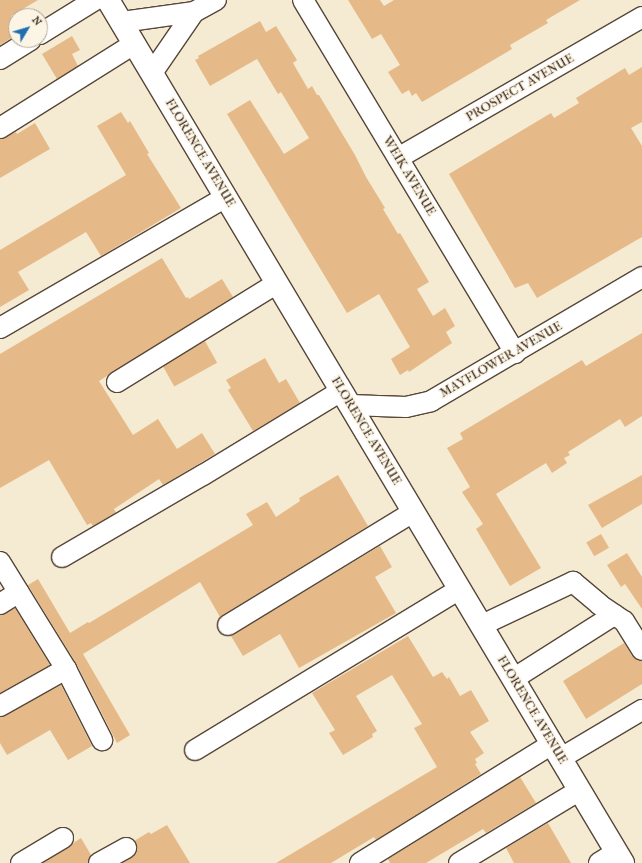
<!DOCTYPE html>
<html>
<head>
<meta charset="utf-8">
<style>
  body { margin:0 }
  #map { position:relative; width:642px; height:863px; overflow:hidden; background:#f5ead2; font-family:"IM FELL French Canon",serif }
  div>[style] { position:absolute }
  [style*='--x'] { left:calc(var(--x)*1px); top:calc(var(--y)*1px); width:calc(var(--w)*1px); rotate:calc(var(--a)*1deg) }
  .building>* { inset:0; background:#e6ba88; transform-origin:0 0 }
  .roads { filter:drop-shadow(1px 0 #574739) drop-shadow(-1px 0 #574739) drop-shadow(0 1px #574739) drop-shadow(0 -1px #574739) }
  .minor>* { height:20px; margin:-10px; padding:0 10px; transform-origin:10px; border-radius:10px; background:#fff }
  .major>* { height:22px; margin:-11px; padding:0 11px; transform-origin:11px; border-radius:11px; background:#fff }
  span { translate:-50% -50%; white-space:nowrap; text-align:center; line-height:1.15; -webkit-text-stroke:3px #fcf5e5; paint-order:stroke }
  .street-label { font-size:13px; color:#3b2a1e }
  .north { position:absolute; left:8px; top:8px; width:40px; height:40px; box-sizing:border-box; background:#fcf5e5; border:1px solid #afa495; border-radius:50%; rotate:52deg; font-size:11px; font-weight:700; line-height:16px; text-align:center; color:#3b2a1e }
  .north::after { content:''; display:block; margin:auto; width:14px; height:18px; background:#1f6fb2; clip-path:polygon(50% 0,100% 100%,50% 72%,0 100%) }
</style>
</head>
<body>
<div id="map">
  <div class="building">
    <i style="clip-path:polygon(0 0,38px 0,11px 16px,16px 24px,16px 35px,0 45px)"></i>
    <i style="clip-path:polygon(348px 0,380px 0,384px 6px,394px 0,580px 0,546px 20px,548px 23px,510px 45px,512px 49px,422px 102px,416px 93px,412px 96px,409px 90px,402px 94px,388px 72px,400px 65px,381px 34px,372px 39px)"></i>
    <i style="clip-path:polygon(260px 21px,266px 32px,276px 26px,297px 60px,293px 63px,308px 89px,312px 86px,317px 95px,319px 95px,355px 155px,366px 177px,385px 208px,383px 209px,398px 234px,400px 233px,429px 282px,417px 289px,433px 316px,445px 308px,455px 326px,446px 332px,452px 343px,409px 372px,408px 370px,400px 375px,391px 359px,410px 347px,379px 294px,347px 313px,227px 114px,250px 100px,284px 154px,309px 138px,281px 92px,278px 94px,257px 59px,210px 86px,195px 60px,199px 58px,198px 56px)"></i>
    <i style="clip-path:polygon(72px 36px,80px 50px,72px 54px,78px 66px,57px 79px,42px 54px)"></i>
    <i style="clip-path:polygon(642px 67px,642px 122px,631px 128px,642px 146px,642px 237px,537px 298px,528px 283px,515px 288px,449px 174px,551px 113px,554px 118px,579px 103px,576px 98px,625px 68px,629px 75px)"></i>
    <i style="clip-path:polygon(121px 112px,128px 123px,130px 121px,149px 153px,147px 154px,181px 208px,101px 256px,86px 232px,18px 272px,29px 290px,0 307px,0 250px,126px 175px,97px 126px)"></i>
    <i style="clip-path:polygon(35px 123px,50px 149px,0 178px,0 139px,16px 132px,17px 134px)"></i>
    <i style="clip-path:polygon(162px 258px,186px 298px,188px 297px,189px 299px,222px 279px,233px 297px,99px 381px,133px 435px,158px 419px,177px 449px,202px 433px,215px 454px,163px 485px,159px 479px,114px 509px,116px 513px,93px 526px,91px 523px,87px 525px,49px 460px,0 488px,0 354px)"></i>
    <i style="clip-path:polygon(642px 333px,642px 416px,625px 427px,620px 419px,568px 452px,570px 455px,564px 458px,567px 463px,552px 473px,546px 463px,496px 494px,541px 568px,510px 586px,476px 529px,483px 524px,462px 492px,470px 487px,447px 448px,463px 439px,460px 433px,582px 360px,586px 366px)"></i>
    <i style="left:205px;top:341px;width:25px;height:49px;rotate:61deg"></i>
    <i style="clip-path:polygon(265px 358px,279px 383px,286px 379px,300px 403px,253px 431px,228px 390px,231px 388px,226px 380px)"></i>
    <i style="clip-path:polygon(338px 475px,368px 526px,220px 617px,200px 582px,83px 654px,130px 735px,117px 743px,76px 663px,28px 585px,38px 579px,70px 633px,88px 622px,89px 623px,253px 525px,246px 514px,267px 502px,276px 517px,300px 501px,299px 498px)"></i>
    <i style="clip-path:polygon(642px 475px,642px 504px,602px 528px,588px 505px)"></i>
    <i style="left:601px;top:534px;width:16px;height:17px;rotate:60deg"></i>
    <i style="clip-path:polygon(380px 546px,392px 567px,375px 577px,396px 613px,299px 668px,280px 634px,243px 656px,231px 636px)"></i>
    <i style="clip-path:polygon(627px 553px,642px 577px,642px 609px,625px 584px,621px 587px,607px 565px)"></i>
    <i style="clip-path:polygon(15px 608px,50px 665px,0 693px,0 615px)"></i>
    <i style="clip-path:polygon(408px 636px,433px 677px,442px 672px,447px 679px,449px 677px,460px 696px,471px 690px,489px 721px,470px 732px,484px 753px,475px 759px,477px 763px,475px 764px,481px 774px,376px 840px,374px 837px,331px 863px,276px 863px,437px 767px,414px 728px,422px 724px,392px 675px,356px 696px,377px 731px,372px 734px,373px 737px,343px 755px,329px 733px,335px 730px,312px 693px)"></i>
    <i style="clip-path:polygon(624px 643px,632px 656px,642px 661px,642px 684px,586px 719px,563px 681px)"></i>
    <i style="clip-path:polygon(61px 685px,92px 746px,68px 760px,50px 730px,7px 755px,0 743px,0 717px)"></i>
    <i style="clip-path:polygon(520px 777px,536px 803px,486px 833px,483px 829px,426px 863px,390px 863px,388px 859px)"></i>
    <i style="clip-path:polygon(548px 823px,571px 863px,514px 863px,506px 848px)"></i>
    <i style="clip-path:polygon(167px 825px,190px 863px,123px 863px,136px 854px,137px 848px,134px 841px,149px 832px,151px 834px)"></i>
    <i style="clip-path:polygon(81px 838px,91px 855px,88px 863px,43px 863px)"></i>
  </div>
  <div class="roads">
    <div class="minor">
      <i style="--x:303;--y:0;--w:412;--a:59"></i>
      <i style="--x:122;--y:22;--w:73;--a:-7.9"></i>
      <i style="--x:194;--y:12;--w:25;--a:-29"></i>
      <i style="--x:40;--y:34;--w:65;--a:-31.7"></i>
      <i style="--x:0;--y:59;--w:36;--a:-32"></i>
      <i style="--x:152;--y:73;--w:74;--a:-55.5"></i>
      <i style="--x:0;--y:128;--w:158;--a:-32.1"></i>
      <i style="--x:398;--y:158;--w:282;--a:-30"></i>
      <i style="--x:0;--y:328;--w:261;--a:-30.1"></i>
      <i style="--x:117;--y:382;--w:188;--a:-31.7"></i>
      <i style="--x:350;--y:405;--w:56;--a:2"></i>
      <i style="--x:406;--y:407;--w:26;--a:-13"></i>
      <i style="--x:431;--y:401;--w:245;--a:-30.4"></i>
      <i style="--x:62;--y:557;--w:163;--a:-30.2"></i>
      <i style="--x:203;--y:475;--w:162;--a:-31.3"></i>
      <i style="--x:0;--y:562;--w:126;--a:58.3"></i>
      <i style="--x:66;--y:669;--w:80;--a:63.1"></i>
      <i style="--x:0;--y:604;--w:22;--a:-32"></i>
      <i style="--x:228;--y:625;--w:217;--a:-31.4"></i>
      <i style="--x:482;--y:625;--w:101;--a:-25.3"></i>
      <i style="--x:573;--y:582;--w:35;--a:40"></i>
      <i style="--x:600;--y:605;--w:29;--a:34"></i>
      <i style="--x:624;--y:621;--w:34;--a:58"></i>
      <i style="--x:513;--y:679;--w:120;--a:-32.4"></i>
      <i style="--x:0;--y:706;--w:76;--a:-29.3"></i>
      <i style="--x:195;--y:750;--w:310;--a:-31.3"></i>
      <i style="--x:561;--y:758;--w:94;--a:-30.7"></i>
      <i style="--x:21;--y:863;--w:49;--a:-30.8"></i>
      <i style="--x:99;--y:863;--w:31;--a:-29"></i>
      <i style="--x:360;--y:863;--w:226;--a:-31.8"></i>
      <i style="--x:459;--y:863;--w:141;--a:-31.1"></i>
      <i style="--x:599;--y:863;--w:20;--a:-33"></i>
    </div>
    <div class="major">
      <i style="--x:108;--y:0;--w:1005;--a:59.17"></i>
    </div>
  </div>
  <div class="street-label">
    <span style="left:520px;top:88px;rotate:-30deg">PROSPECT AVENUE</span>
    <span style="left:200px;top:153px;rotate:59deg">FLORENCE AVENUE</span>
    <span style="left:409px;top:176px;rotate:59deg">WEIK AVENUE</span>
    <span style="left:501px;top:360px;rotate:-30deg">MAYFLOWER AVENUE</span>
    <span style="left:366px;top:431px;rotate:59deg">FLORENCE AVENUE</span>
    <span style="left:532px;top:710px;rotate:59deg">FLORENCE AVENUE</span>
  </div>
  <div class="north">N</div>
</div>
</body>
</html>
